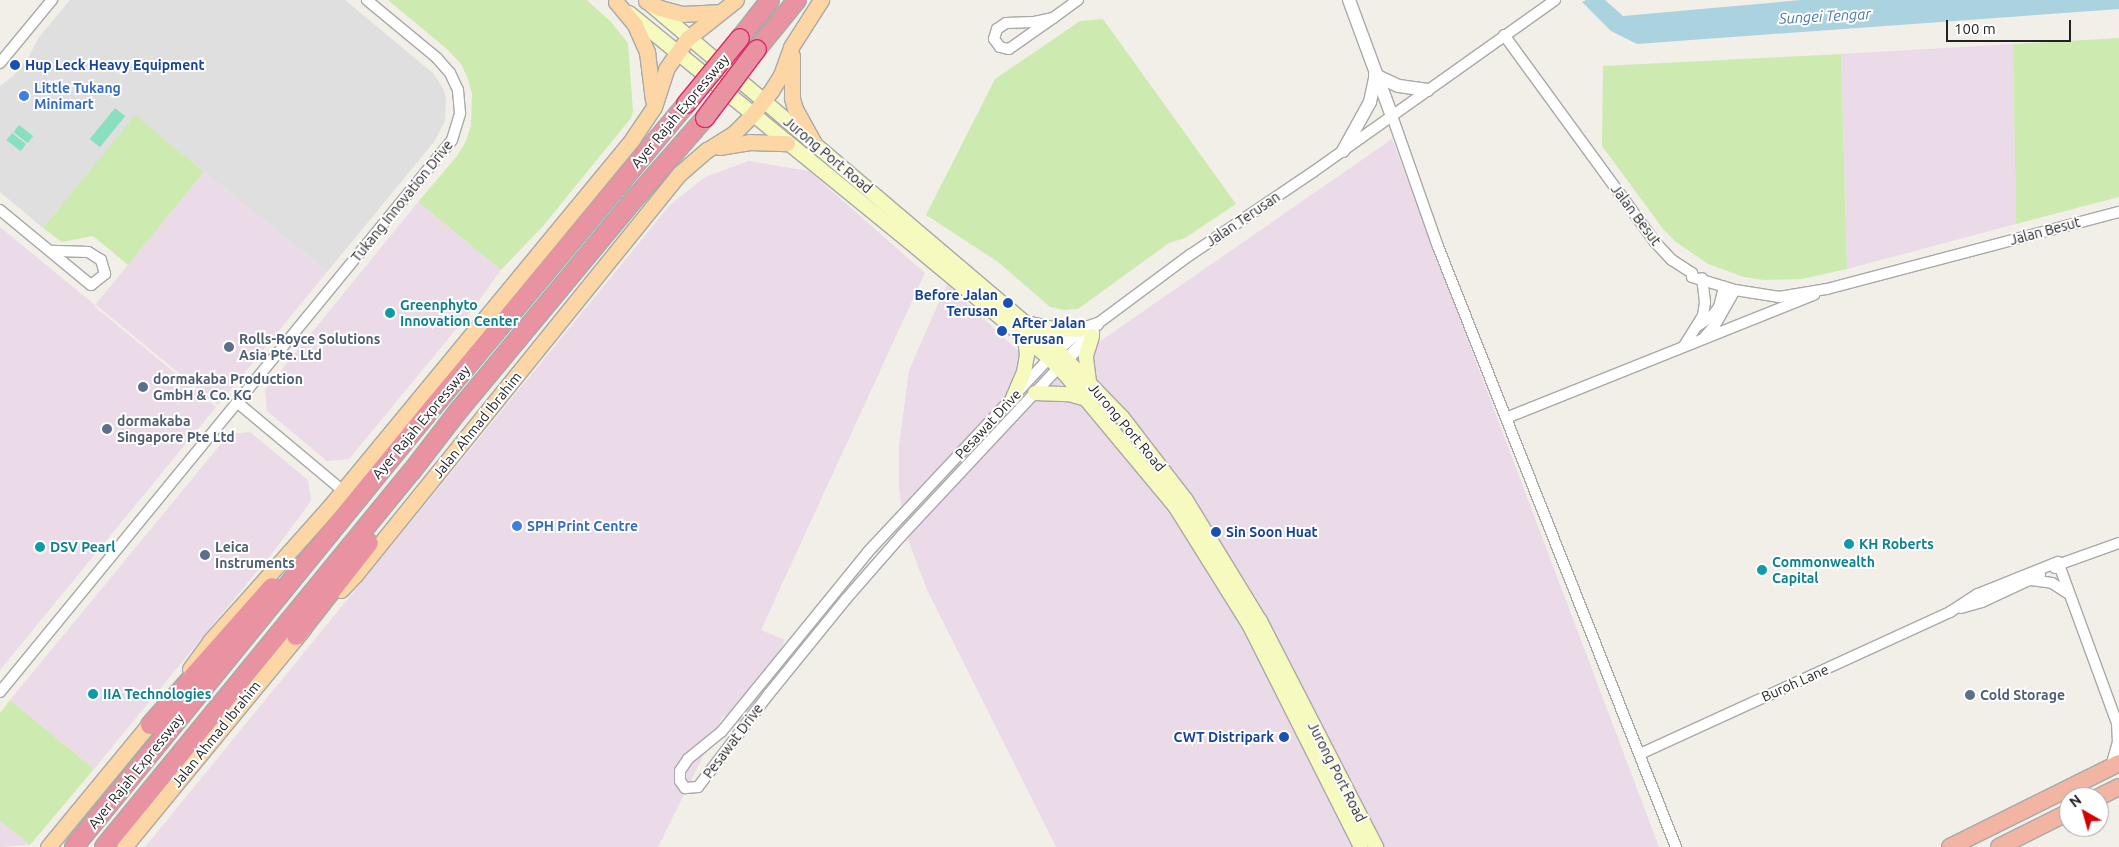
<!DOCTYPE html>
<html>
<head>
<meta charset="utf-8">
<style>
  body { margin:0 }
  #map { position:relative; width:2119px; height:847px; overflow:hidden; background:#f2efe9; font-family:Ubuntu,sans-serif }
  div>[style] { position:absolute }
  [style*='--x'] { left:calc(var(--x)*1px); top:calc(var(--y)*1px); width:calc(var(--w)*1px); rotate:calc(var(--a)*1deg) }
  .residential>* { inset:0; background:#e0dfdf }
  .industrial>* { inset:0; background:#ebdbe8 }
  .grass>* { inset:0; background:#cdebb0 }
  .pitch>* { inset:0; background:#88e0be; transform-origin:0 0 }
  .water>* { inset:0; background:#aad3df }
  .roads { filter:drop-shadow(1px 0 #a9a9a9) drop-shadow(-1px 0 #a9a9a9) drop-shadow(0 1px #a9a9a9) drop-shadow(0 -1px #a9a9a9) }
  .minor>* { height:10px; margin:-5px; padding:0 5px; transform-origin:5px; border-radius:5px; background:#fff }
  .tertiary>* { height:12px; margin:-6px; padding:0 6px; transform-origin:6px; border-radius:6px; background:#fff }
  .secondary>* { height:14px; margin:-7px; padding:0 7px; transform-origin:7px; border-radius:7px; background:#f7fabf }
  .primary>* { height:15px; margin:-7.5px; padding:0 7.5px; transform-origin:7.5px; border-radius:7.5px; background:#fcd6a4 }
  .trunk>* { height:16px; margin:-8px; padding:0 8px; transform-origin:8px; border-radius:8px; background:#f2b4a3 }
  .motorway>* { height:18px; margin:-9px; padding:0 9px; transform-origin:9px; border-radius:9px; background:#e892a2 }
  .bridges { filter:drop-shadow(1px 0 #dc2a67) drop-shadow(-1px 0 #dc2a67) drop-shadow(0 1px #dc2a67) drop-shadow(0 -1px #dc2a67) }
  .motorway-bridge>* { height:18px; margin:-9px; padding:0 9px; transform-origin:9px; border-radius:9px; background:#e892a2 }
  .dots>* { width:14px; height:14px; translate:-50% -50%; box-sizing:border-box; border:2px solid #fff; border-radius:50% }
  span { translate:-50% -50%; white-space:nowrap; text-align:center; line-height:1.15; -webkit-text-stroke:4px #fff; paint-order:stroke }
  .transit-label { font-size:14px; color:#164399; font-weight:700 }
  .left { translate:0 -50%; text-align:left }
  .right { translate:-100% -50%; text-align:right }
  .shop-label { font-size:14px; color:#366cbe; font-weight:700 }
  .street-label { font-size:14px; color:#222 }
  .culture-label { font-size:14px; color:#0d838f; font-weight:700 }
  .service-label { font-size:14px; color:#4e5e75; font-weight:700 }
  .water-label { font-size:15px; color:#4a7aab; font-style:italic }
  .north { position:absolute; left:2059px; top:787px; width:50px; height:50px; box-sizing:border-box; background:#fff; border:1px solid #a7a7a7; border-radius:50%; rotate:322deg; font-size:14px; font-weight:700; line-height:20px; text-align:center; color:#222 }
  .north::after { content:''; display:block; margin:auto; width:18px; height:22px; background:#d40000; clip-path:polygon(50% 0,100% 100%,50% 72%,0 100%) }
  .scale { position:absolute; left:1946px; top:20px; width:125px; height:22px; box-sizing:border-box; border:2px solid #222; border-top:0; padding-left:6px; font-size:15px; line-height:18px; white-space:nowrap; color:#222; -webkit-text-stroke:4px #fff; paint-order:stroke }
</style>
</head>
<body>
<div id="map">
  <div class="residential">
    <i style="clip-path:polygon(70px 0,345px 0,434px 74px,444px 90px,446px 99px,445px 121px,434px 142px,327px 272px,135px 116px,43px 228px,0 192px,0 86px,13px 76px,28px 58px,39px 37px)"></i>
  </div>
  <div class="industrial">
    <i style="clip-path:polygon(2013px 44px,2016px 224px,1847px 269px,1841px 54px)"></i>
    <i style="clip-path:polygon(1392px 139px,1659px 847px,1056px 847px,927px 590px,904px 529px,899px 487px,899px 445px,909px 370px,947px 284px,1047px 378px)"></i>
    <i style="clip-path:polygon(749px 161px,809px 171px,925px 273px,761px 630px,785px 640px,744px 727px,723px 716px,658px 847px,145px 847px,670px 205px,705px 177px)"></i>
    <i style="clip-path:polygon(204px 172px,327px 272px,218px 405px,96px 305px,94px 306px,216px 407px,0 670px,0 227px,95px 305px)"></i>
    <i style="clip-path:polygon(418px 202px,501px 270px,472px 310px,349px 459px,327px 461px,267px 411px,265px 390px)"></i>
    <i style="clip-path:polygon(250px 432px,308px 480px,311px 501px,277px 547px,94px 769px,10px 700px,229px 434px)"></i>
    <i style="clip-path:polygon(0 821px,30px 845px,0 847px)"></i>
  </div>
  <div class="grass">
    <i style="clip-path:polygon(388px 0,587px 0,611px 22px,628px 43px,633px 112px,631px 118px,543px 226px,501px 270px,418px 202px,457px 156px,466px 141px,471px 126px,472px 94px,468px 79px,461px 64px,448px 50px)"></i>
    <i style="clip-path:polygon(1103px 19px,1236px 204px,1185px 238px,1169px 243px,1078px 309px,1064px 310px,1050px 307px,998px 262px,926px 215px,995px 79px,1080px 21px)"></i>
    <i style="clip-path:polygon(2119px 38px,2119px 197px,2016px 224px,2013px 44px)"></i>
    <i style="clip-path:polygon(1841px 54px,1847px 269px,1802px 279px,1764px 280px,1744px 277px,1708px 264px,1676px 242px,1663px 229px,1602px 146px,1603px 66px)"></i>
    <i style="clip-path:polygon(135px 115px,204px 172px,128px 265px,93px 236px,62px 242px,43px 228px)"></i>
    <i style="clip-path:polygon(10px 700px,94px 769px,30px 845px,0 821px,0 713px)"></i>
  </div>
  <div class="pitch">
    <i style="left:115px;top:108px;width:13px;height:40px;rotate:39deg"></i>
    <i style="left:19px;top:125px;width:18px;height:9px;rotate:38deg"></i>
    <i style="left:12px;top:133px;width:18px;height:9px;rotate:38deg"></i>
  </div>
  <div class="water">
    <i style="clip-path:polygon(1586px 0,1605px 0,1623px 16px,1801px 0,2119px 0,2119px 9px,1637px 44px,1611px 31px,1582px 2px)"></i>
  </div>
  <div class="roads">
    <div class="minor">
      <i style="--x:1053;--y:18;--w:19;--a:168"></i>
      <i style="--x:1034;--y:22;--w:28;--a:178"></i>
      <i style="--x:1006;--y:23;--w:11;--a:146"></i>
      <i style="--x:997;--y:29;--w:10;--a:107"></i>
      <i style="--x:994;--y:39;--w:10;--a:53"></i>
      <i style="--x:1000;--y:47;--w:9;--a:13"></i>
      <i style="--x:1009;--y:49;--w:54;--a:-35.2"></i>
      <i style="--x:1053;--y:18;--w:31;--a:-36"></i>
      <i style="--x:1504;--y:35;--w:255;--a:53.9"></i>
      <i style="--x:1654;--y:241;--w:26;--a:47"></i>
      <i style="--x:1672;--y:260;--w:24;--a:33"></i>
      <i style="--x:1692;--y:273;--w:4;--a:90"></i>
      <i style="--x:1692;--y:277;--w:45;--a:16.8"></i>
      <i style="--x:1735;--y:290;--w:45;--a:9"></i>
      <i style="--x:1779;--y:297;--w:49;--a:-9.5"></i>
      <i style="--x:1827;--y:289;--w:302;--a:-14.8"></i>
      <i style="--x:0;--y:63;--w:82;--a:-50.5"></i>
      <i style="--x:1392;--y:116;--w:136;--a:70.6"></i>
      <i style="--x:1437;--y:244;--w:649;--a:68.38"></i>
      <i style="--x:0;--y:210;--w:118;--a:39.5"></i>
      <i style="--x:91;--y:285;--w:18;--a:-38"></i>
      <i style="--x:105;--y:274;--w:15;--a:-106"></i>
      <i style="--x:101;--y:260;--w:15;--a:-148"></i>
      <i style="--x:88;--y:252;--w:38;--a:-178"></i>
      <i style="--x:1097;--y:324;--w:116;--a:-36.6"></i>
      <i style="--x:1190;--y:255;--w:148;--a:-34"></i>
      <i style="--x:1313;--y:172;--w:297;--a:-35.4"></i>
      <i style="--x:1699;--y:325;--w:16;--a:-35"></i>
      <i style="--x:1712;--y:316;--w:11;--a:-52"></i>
      <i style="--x:1719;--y:307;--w:21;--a:-76"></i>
      <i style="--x:1704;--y:338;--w:17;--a:-50"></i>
      <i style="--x:1715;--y:325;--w:40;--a:-60.3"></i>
      <i style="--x:1684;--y:346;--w:36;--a:-58"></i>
      <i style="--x:1703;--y:315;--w:13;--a:-81"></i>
      <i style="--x:1705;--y:302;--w:24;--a:-97"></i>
      <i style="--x:1054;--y:353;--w:272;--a:133.1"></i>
      <i style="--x:868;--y:552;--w:232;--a:129.2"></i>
      <i style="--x:721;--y:732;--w:43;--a:140.7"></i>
      <i style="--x:688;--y:759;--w:14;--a:124"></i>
      <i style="--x:680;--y:771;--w:10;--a:90"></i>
      <i style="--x:680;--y:781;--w:9;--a:54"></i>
      <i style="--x:685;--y:788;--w:13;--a:-4"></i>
      <i style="--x:698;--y:787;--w:116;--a:-52.7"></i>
      <i style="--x:768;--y:695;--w:124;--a:-50.9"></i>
      <i style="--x:846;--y:599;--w:84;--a:-48.9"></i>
      <i style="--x:901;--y:536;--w:237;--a:-46.9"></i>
      <i style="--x:238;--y:403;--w:136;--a:39.9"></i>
      <i style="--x:1506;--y:418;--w:332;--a:-21.8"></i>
      <i style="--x:2058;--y:562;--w:171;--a:69.9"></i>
      <i style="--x:2117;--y:723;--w:19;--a:87"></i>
      <i style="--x:2118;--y:742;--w:26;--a:106"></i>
      <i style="--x:2055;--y:568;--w:9;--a:-32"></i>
      <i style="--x:2063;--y:563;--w:59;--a:-19.7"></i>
      <i style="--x:2031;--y:580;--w:21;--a:8"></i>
      <i style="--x:2052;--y:583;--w:20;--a:33"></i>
      <i style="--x:1961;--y:608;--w:22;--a:-16"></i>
      <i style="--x:1982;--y:602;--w:64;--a:-25"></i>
      <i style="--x:0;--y:692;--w:713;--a:-50.69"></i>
      <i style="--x:452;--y:140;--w:28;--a:-73"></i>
      <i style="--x:460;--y:113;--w:23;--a:-95"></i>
      <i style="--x:458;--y:90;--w:19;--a:-115"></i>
      <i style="--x:450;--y:73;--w:20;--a:-131"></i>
      <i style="--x:437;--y:58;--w:91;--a:-140.4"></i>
      <i style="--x:1640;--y:754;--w:341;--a:-24.6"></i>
      <i style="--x:1950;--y:612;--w:33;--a:-33"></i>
      <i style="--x:1978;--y:594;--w:86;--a:-21.8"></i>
    </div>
    <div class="tertiary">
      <i style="--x:1349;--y:0;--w:124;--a:69.7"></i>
      <i style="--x:1375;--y:75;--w:26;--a:25"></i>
      <i style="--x:1399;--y:86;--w:29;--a:8"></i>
      <i style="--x:1343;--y:151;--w:56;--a:-61.1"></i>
      <i style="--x:1370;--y:102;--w:25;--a:-78"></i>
      <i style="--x:1057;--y:350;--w:30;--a:-41"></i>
      <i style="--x:1080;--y:330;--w:18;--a:-19"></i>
      <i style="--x:1067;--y:359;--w:37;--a:-45"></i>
    </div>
    <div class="secondary">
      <i style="--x:651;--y:5;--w:533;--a:40.36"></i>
      <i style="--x:1057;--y:350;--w:93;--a:45.9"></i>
      <i style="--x:1122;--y:417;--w:105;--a:52.4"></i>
      <i style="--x:1186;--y:500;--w:142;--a:58.6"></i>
      <i style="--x:1260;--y:621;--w:254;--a:62.8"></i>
      <i style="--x:629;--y:13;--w:356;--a:39.2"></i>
      <i style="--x:905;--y:238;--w:187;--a:39.8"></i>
      <i style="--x:1049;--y:358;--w:23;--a:45"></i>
      <i style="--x:1065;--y:374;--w:172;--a:50.2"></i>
      <i style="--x:1175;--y:506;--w:142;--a:58"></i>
      <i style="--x:1250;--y:626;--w:247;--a:63.3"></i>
      <i style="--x:1026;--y:323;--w:30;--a:12"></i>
      <i style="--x:1055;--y:329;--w:25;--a:2"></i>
      <i style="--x:1089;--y:382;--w:26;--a:-97"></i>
      <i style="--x:1086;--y:356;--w:21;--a:-73"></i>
      <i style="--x:1035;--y:393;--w:34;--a:2"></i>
      <i style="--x:1069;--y:394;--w:18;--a:16"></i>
      <i style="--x:1013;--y:398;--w:28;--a:-67"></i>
      <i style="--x:1024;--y:372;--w:17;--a:-80"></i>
      <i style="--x:1027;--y:355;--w:17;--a:-97"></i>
    </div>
    <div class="primary">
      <i style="--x:646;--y:1;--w:16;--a:27"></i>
      <i style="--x:660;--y:8;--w:23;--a:15"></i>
      <i style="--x:682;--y:14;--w:36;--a:-3"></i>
      <i style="--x:616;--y:2;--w:30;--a:50"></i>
      <i style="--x:635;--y:25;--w:30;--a:66"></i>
      <i style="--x:647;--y:52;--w:48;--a:82.9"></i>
      <i style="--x:792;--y:56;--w:42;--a:90"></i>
      <i style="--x:792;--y:98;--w:11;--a:75"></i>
      <i style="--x:795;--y:109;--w:38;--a:61"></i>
      <i style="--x:719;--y:147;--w:30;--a:-9"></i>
      <i style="--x:749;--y:142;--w:38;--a:2"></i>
      <i style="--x:341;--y:590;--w:21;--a:-47"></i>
      <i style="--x:355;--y:575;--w:516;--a:-51.06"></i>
      <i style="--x:679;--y:174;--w:37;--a:-41"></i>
      <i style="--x:707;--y:150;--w:31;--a:-32"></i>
      <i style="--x:733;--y:134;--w:28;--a:-45"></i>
      <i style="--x:753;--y:114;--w:29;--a:-52"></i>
      <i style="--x:771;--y:91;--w:19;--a:-58"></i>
      <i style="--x:781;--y:75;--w:30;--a:-70"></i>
      <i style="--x:791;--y:47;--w:56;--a:-57.4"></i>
      <i style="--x:190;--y:669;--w:34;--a:-54"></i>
      <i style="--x:210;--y:641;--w:182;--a:-48.3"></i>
      <i style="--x:331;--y:505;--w:475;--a:-50.5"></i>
      <i style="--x:633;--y:138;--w:37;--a:-56"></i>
      <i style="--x:654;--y:107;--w:40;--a:-72"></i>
      <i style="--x:666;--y:69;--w:38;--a:-55"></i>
      <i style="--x:688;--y:38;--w:61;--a:-38.4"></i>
      <i style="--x:48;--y:847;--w:170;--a:-50.5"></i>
      <i style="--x:124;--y:847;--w:283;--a:-50.6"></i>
    </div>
    <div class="trunk">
      <i style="--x:2099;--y:797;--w:22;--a:-27"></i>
      <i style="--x:1950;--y:847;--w:189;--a:-26.4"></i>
      <i style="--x:1999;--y:847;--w:78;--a:-26.6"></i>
    </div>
    <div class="motorway">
      <i style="--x:740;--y:38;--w:48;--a:-51.7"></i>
      <i style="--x:757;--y:49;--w:63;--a:-50.8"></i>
      <i style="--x:296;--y:636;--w:118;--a:-51.9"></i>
      <i style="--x:150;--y:725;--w:184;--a:-48.5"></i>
      <i style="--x:74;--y:847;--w:568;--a:-50.79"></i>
      <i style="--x:433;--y:407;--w:395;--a:-50.1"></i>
      <i style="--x:104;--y:847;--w:486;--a:-50.7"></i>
      <i style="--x:412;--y:471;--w:77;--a:-52.4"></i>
      <i style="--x:459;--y:410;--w:277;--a:-50.3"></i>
      <i style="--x:636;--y:197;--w:105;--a:-48.9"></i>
    </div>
  </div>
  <div class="bridges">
    <div class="motorway-bridge">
      <i style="--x:686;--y:104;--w:85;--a:-50.7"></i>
      <i style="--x:705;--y:118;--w:86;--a:-53"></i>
    </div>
  </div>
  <div class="dots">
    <i style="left:15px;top:65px;background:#1a4fb4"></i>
    <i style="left:24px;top:96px;background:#3f7fe0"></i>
    <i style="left:1008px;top:303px;background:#1a4fb4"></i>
    <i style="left:390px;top:313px;background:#0f9aa8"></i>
    <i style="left:1002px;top:331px;background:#1a4fb4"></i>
    <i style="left:229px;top:347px;background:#5c6f8a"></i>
    <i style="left:143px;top:387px;background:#5c6f8a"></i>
    <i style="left:107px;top:429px;background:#5c6f8a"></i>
    <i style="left:517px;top:526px;background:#3f7fe0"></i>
    <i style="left:1216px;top:532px;background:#1a4fb4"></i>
    <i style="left:1849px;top:544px;background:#0f9aa8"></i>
    <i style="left:40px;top:547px;background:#0f9aa8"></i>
    <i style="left:205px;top:555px;background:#5c6f8a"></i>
    <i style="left:1762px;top:570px;background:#0f9aa8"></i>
    <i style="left:93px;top:694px;background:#0f9aa8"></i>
    <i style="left:1970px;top:695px;background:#5c6f8a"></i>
    <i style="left:1284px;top:737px;background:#1a4fb4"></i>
  </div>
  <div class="transit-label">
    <span class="left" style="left:25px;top:65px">Hup Leck Heavy Equipment</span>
    <span class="right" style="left:998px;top:303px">Before Jalan<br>Terusan</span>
    <span class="left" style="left:1012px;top:331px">After Jalan<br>Terusan</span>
    <span class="left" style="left:1226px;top:532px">Sin Soon Huat</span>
    <span class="right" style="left:1274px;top:737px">CWT Distripark</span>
  </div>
  <div class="shop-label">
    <span class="left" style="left:34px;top:96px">Little Tukang<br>Minimart</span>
    <span class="left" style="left:527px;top:526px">SPH Print Centre</span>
  </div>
  <div class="street-label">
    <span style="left:680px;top:111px;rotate:-50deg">Ayer Rajah Expressway</span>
    <span style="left:828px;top:155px;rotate:40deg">Jurong Port Road</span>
    <span style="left:402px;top:201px;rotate:-51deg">Tukang Innovation Drive</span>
    <span style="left:1636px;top:215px;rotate:53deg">Jalan Besut</span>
    <span style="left:1243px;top:219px;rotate:-34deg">Jalan Terusan</span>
    <span style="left:2045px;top:231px;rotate:-15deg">Jalan Besut</span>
    <span style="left:421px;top:422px;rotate:-50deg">Ayer Rajah Expressway</span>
    <span style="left:988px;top:424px;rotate:-47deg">Pesawat Drive</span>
    <span style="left:477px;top:425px;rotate:-51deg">Jalan Ahmad Ibrahim</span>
    <span style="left:1127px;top:427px;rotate:50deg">Jurong Port Road</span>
    <span style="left:1795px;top:683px;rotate:-24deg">Buroh Lane</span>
    <span style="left:216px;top:734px;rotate:-51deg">Jalan Ahmad Ibrahim</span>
    <span style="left:733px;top:741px;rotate:-53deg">Pesawat Drive</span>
    <span style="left:136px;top:771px;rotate:-51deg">Ayer Rajah Expressway</span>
    <span style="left:1337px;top:772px;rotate:63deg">Jurong Port Road</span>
  </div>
  <div class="culture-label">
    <span class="left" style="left:400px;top:313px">Greenphyto<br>Innovation Center</span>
    <span class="left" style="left:1859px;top:544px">KH Roberts</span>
    <span class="left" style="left:50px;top:547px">DSV Pearl</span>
    <span class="left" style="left:1772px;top:570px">Commonwealth<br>Capital</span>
    <span class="left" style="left:103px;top:694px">IIA Technologies</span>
  </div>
  <div class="service-label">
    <span class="left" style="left:239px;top:347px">Rolls-Royce Solutions<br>Asia Pte. Ltd</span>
    <span class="left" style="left:153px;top:387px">dormakaba Production<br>GmbH &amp; Co. KG</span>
    <span class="left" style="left:117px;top:429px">dormakaba<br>Singapore Pte Ltd</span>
    <span class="left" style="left:215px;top:555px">Leica<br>Instruments</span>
    <span class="left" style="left:1980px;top:695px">Cold Storage</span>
  </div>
  <div class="water-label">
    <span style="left:1825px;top:16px;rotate:-3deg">Sungei Tengar</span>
  </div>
  <div class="north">N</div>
  <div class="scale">100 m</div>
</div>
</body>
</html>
